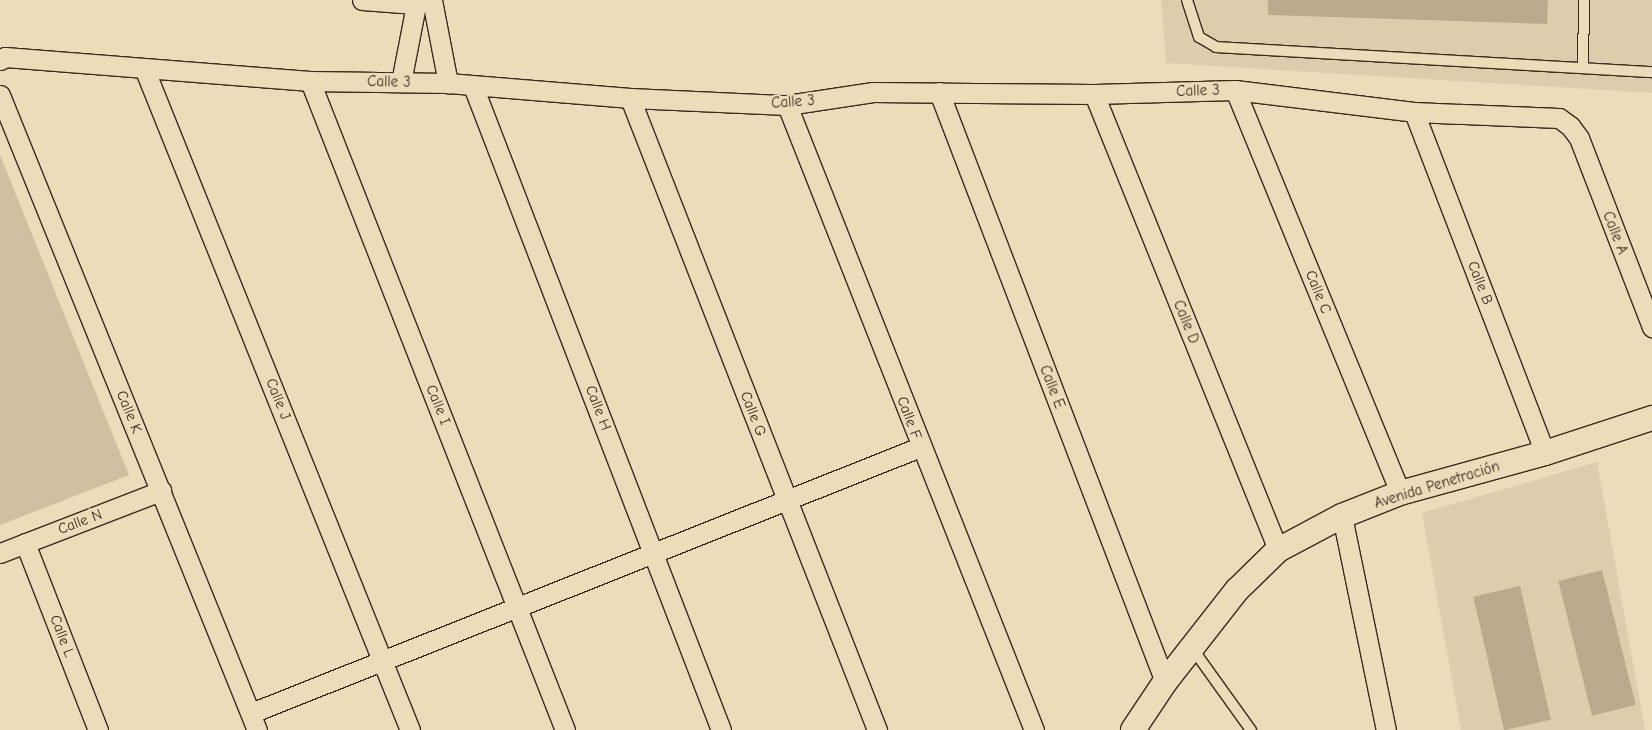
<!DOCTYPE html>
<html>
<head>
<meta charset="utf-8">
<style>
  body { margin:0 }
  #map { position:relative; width:1652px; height:730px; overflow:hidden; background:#eddcb9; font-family:"Comic Neue",sans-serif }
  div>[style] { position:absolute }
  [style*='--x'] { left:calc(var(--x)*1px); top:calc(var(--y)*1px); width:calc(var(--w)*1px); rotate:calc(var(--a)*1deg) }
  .built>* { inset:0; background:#decdac }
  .green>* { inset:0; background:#d0bfa0 }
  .building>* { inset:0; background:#bbaa8e; transform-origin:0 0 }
  .roads { filter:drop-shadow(1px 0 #3b2a1e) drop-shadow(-1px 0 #3b2a1e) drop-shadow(0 1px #3b2a1e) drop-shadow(0 -1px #3b2a1e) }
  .service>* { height:10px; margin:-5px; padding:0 5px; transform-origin:5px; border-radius:5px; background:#eddcb9 }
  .minor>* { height:19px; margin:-9.5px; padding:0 9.5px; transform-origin:9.5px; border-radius:9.5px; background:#eddcb9 }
  .tertiary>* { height:24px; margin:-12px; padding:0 12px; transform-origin:12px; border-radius:12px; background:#eddcb9 }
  span { translate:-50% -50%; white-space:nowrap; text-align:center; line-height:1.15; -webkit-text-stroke:4.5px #eddcb9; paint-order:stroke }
  .street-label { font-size:15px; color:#3b2a1e }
</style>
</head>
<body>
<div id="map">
  <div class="built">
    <i style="clip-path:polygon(1161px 0,1652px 0,1652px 93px,1166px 63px)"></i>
    <i style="clip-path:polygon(1597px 462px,1645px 730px,1461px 730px,1422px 513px)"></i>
  </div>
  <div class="green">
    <i style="clip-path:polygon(0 155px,129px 475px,0 525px)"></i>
  </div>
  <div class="building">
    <i style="clip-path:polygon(1268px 0,1548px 0,1547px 24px,1268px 15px)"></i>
    <i style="left:1602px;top:570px;width:139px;height:45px;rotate:76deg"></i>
    <i style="left:1520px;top:586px;width:137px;height:48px;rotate:77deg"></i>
  </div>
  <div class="roads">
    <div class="service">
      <i style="--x:1187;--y:0;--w:39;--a:72"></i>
      <i style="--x:1199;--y:37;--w:20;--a:30"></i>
      <i style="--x:1216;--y:47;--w:437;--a:3.3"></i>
      <i style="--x:1583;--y:67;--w:67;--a:-89.1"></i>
      <i style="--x:1192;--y:648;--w:101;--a:54.3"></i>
    </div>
    <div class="minor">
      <i style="--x:362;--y:0;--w:53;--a:4.3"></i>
      <i style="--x:432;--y:0;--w:85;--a:79.1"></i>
      <i style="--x:0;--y:60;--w:6;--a:-31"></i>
      <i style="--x:5;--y:57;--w:306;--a:4.5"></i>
      <i style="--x:310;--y:81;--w:138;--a:0.8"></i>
      <i style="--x:448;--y:83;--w:183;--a:4.7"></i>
      <i style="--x:630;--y:98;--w:157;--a:2.6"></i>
      <i style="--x:787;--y:105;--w:87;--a:-8.6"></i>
      <i style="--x:873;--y:92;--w:221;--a:0.5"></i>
      <i style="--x:1094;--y:94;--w:141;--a:-1.6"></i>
      <i style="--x:1235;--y:90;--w:180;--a:7"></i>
      <i style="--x:1414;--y:112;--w:145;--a:2.4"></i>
      <i style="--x:1559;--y:118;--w:14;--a:36"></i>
      <i style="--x:1570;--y:126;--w:15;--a:53"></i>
      <i style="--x:1579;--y:138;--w:203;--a:68.9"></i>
      <i style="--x:144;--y:68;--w:713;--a:68.11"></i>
      <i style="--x:310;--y:81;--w:697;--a:68.55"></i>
      <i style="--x:401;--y:82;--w:84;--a:-79"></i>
      <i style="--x:473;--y:86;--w:690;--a:68.94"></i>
      <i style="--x:1235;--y:90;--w:435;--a:67.7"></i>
      <i style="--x:939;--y:92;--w:632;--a:69.04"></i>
      <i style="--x:1094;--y:94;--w:492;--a:68"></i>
      <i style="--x:0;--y:95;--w:685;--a:67.97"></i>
      <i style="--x:630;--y:98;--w:679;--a:68.65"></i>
      <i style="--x:787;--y:105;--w:672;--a:68.44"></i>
      <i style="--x:1414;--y:112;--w:365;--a:69"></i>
      <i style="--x:1342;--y:516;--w:218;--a:78.4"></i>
      <i style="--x:25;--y:543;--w:201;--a:68.7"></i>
      <i style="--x:0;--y:553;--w:173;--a:-21.1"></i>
      <i style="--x:251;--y:713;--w:720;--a:-21.68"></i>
    </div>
    <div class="tertiary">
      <i style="--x:1133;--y:730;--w:58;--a:-56.3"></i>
      <i style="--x:1165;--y:682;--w:117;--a:-52"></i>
      <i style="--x:1237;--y:590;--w:57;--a:-44.3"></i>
      <i style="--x:1278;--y:550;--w:72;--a:-28"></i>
      <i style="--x:1342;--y:516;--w:62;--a:-21.6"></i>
      <i style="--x:1400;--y:493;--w:150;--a:-15.4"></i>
      <i style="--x:1545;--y:453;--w:113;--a:-18.1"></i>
    </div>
  </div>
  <div class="street-label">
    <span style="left:389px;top:82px;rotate:1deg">Calle 3</span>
    <span style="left:1198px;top:91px;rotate:-2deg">Calle 3</span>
    <span style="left:793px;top:102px;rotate:-4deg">Calle 3</span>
    <span style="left:1615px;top:233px;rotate:69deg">Calle A</span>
    <span style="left:1480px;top:283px;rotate:69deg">Calle B</span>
    <span style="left:1318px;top:292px;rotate:68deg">Calle C</span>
    <span style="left:1186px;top:322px;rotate:68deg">Calle D</span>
    <span style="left:1052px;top:387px;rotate:69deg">Calle E</span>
    <span style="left:278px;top:399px;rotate:68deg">Calle J</span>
    <span style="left:438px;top:405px;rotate:68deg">Calle I</span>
    <span style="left:598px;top:408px;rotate:69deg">Calle H</span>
    <span style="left:129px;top:412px;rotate:68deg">Calle K</span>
    <span style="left:753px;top:414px;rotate:69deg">Calle G</span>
    <span style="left:909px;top:418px;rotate:69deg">Calle F</span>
    <span style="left:1437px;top:485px;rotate:-17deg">Avenida Penetración</span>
    <span style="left:80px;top:522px;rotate:-21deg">Calle N</span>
    <span style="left:62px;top:636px;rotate:69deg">Calle L</span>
  </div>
</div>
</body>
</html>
